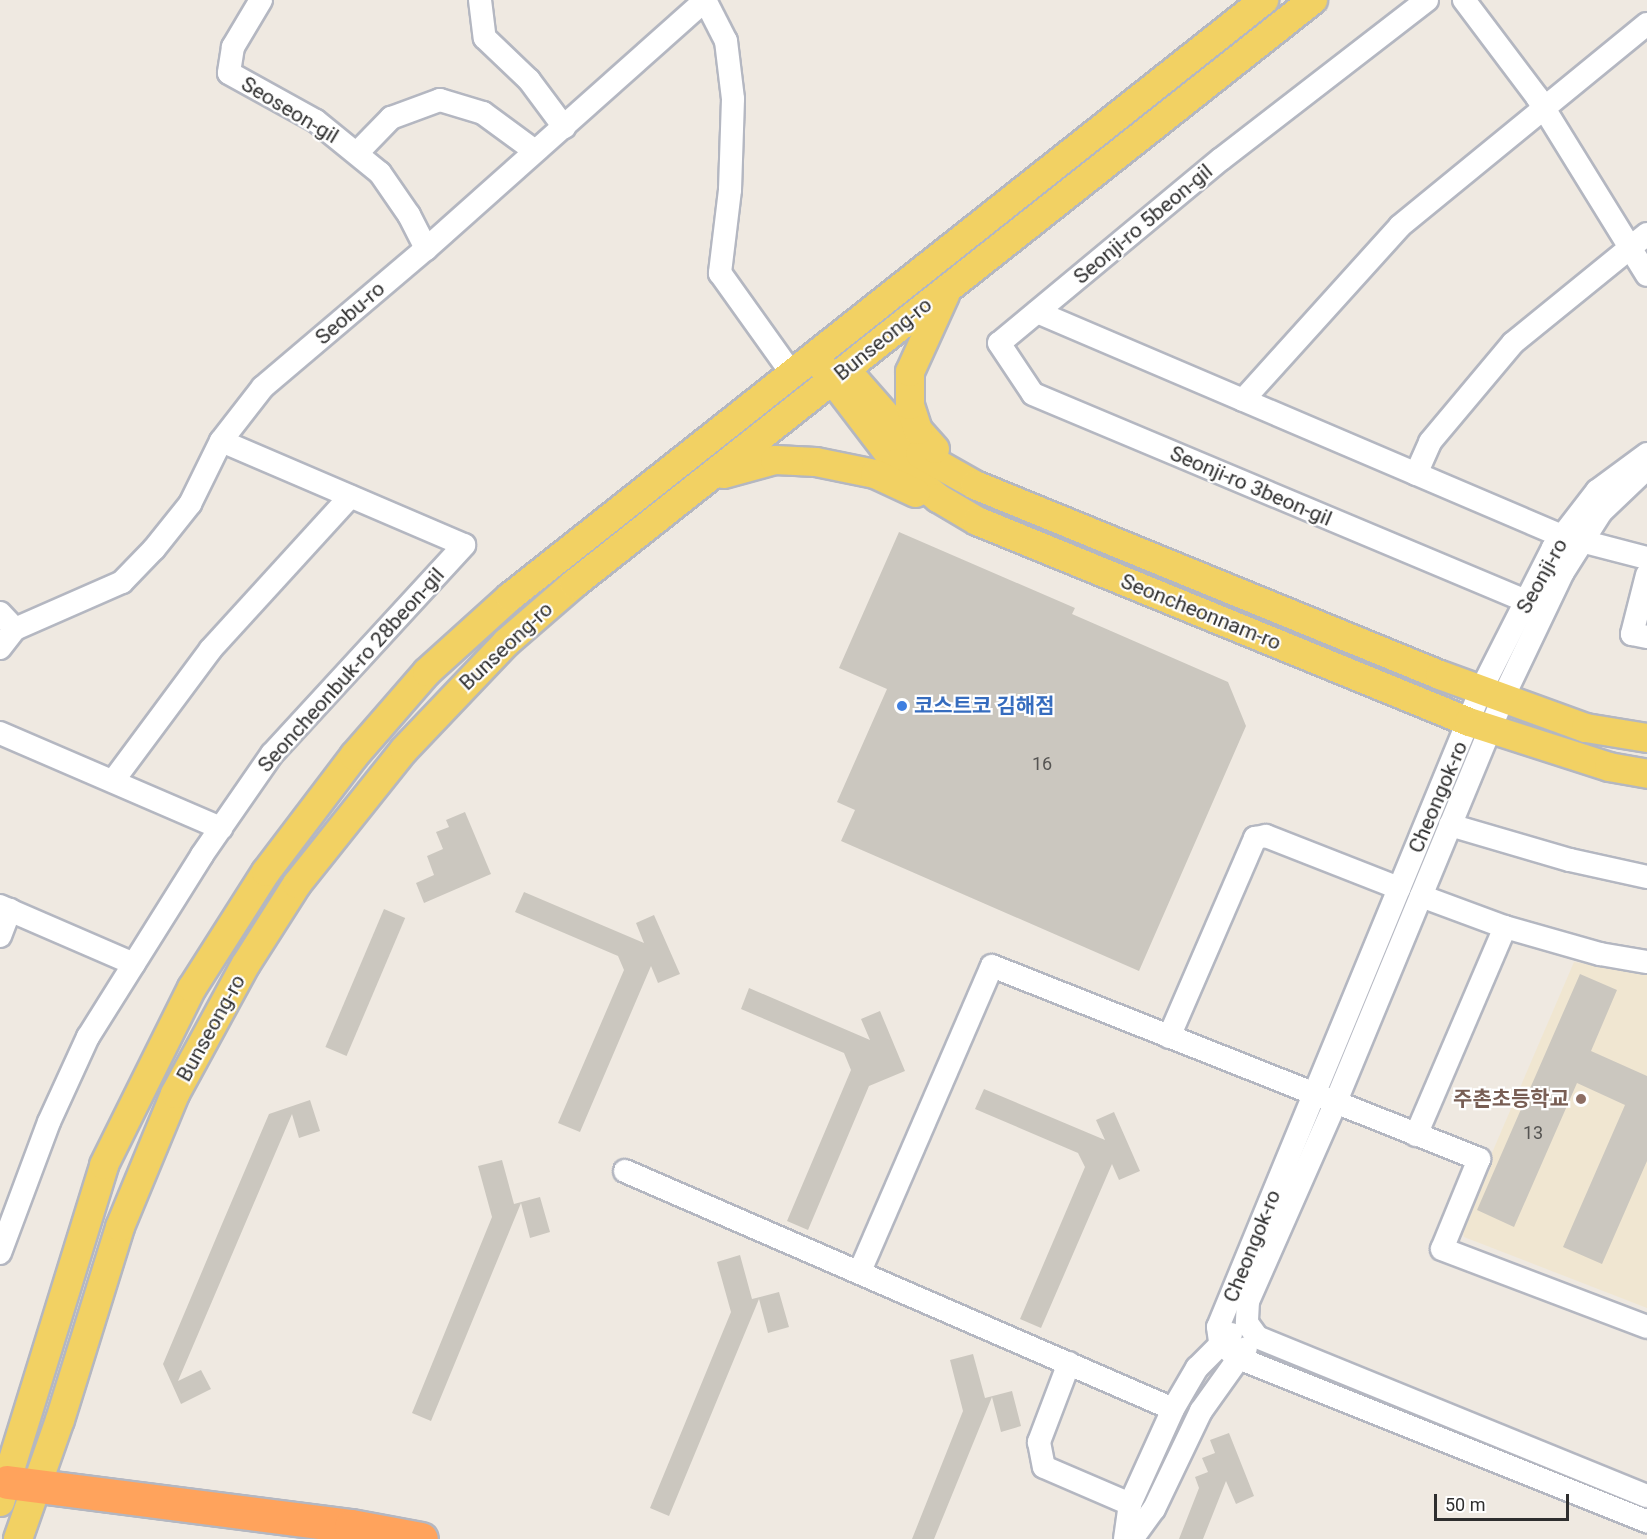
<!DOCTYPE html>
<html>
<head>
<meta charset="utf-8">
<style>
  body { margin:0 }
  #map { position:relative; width:1647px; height:1539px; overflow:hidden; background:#efe9e1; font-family:Roboto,"Noto Sans KR",sans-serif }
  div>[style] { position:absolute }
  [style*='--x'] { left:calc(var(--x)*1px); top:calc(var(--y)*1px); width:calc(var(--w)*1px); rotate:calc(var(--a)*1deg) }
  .education>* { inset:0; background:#f0e6d1 }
  .building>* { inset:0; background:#cbc7bf; transform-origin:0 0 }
  .roads { filter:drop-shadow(2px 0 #b4b7c1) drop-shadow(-2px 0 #b4b7c1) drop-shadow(0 2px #b4b7c1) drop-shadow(0 -2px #b4b7c1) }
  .minor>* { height:22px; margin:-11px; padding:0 11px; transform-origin:11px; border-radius:11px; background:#fff }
  .major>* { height:28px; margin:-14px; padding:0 14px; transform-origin:14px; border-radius:14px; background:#f2d163 }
  .highway>* { height:33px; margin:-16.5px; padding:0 16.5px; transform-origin:16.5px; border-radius:16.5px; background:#ffa35c }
  .dots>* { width:16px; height:16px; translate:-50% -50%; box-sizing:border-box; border:3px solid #fff; border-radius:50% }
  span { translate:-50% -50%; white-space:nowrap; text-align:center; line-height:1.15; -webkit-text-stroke:4.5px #fff; paint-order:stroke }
  .number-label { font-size:18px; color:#555452 }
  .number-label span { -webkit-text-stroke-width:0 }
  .street-label { font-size:21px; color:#2e2e2e }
  .shop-label { font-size:21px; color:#366cbe; font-weight:700 }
  .left { translate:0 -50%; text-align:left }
  .education-label { font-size:21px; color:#785e54; font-weight:700 }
  .right { translate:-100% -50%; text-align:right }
  .scale { position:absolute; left:1434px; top:1494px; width:135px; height:27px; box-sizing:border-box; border:3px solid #2e2e2e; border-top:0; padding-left:8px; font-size:18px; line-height:21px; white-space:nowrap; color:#2e2e2e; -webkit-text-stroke:4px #fff; paint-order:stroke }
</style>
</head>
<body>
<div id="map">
  <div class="education">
    <i style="clip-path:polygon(1574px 962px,1647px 973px,1647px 1308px,1464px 1237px,1461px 1225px)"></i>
  </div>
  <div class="building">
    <i style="clip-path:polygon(899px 532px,1075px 608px,1072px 614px,1228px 682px,1246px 726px,1139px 971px,841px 841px,855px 810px,837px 802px,887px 689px,839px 668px)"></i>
    <i style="clip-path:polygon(465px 812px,491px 874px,424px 903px,416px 883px,434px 875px,427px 856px,443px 849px,436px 832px,449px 827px,446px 820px)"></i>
    <i style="clip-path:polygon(524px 892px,644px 943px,636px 923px,654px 915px,680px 974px,658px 983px,651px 966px,580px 1132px,558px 1123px,624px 970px,618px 956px,515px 912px)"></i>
    <i style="left:384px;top:909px;width:23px;height:150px;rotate:23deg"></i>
    <i style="clip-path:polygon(1580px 974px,1617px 990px,1591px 1051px,1647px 1076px,1647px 1161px,1602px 1264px,1563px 1247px,1625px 1105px,1577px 1083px,1514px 1227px,1477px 1210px)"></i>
    <i style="clip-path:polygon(749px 988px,870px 1040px,861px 1019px,880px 1011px,905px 1071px,869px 1086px,808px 1230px,787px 1221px,851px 1070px,844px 1053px,741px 1009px)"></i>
    <i style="clip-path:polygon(984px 1089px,1105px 1140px,1096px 1120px,1114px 1112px,1140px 1171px,1119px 1180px,1112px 1164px,1041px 1328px,1020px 1319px,1085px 1167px,1078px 1153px,975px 1109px)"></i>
    <i style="clip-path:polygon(310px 1100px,320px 1131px,299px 1138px,292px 1114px,178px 1381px,201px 1370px,211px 1389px,181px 1404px,163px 1364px,222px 1224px,269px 1114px)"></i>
    <i style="clip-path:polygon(502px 1160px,514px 1204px,540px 1197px,550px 1232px,530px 1238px,521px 1203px,431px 1421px,412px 1413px,492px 1217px,478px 1166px)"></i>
    <i style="clip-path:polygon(740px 1255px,752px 1299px,779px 1292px,789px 1327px,768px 1333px,759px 1299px,669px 1516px,650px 1508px,731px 1312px,717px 1262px)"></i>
    <i style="clip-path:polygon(973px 1354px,985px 1398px,1012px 1391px,1021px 1426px,1001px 1432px,992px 1397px,934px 1539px,912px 1539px,963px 1411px,950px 1360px)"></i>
    <i style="clip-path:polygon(1229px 1433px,1254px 1496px,1236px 1504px,1226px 1481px,1203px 1539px,1179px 1539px,1199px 1488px,1195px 1477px,1208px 1472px,1202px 1458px,1215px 1453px,1210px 1440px)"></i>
  </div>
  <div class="roads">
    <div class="minor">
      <i style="--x:261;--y:0;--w:55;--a:120.8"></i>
      <i style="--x:233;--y:47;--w:26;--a:99"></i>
      <i style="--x:229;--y:73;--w:99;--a:28.9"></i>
      <i style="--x:316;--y:121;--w:82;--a:39.1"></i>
      <i style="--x:380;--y:173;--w:51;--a:55.4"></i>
      <i style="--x:409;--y:215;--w:38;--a:63"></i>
      <i style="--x:480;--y:0;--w:38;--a:83"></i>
      <i style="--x:485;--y:38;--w:61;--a:43.7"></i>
      <i style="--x:529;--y:80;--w:59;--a:53.3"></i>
      <i style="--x:705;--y:0;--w:46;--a:62.9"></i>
      <i style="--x:726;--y:41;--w:58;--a:83.1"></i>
      <i style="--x:733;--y:99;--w:91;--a:91.9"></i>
      <i style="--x:730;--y:190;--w:84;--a:96.9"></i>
      <i style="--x:720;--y:273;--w:124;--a:54.5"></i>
      <i style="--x:1427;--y:0;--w:260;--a:142.3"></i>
      <i style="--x:1221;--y:159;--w:288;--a:140.3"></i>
      <i style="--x:999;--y:343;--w:61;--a:56.3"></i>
      <i style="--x:1033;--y:394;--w:535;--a:22.78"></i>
      <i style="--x:1464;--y:0;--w:121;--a:53"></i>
      <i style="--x:1537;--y:97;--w:209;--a:58.3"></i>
      <i style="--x:357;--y:153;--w:49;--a:-45.8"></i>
      <i style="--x:391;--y:118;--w:52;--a:-20.2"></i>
      <i style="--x:440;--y:100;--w:45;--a:16.8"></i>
      <i style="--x:483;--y:113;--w:64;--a:36.2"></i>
      <i style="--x:1037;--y:312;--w:571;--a:23.11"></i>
      <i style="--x:1562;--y:536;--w:88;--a:14.5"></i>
      <i style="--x:1243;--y:400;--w:234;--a:-47.9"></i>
      <i style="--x:1400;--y:226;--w:319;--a:-39.3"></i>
      <i style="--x:1647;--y:454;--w:62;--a:143.5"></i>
      <i style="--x:1597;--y:491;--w:72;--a:127.7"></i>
      <i style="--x:1553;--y:548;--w:159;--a:116.9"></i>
      <i style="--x:1481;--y:690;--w:689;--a:112.43"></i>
      <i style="--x:1218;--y:1327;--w:15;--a:82"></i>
      <i style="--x:1220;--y:1342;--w:22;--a:43"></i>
      <i style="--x:1236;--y:1357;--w:443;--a:21.8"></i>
      <i style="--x:1644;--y:471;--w:59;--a:136.4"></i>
      <i style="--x:1601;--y:512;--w:71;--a:122.3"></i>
      <i style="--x:1563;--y:572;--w:140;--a:115.5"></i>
      <i style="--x:1503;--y:698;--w:439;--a:112.5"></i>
      <i style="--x:1335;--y:1104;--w:215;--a:113.8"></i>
      <i style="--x:1248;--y:1301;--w:22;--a:93"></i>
      <i style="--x:1247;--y:1323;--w:17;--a:54"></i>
      <i style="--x:1257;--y:1337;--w:421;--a:22.2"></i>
      <i style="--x:1416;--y:474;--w:35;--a:-66"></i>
      <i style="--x:1430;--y:442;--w:129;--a:-50"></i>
      <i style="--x:1513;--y:343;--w:173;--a:-39.1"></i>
      <i style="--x:1647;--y:575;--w:61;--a:104.3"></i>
      <i style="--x:1632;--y:634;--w:15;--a:11"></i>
      <i style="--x:0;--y:613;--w:22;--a:47"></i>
      <i style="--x:0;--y:648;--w:24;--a:-52"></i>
      <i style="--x:15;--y:629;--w:117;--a:-23.7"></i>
      <i style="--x:122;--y:582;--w:46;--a:-45.9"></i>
      <i style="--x:154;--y:549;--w:58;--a:-51.3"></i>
      <i style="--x:190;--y:504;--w:70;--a:-63.8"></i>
      <i style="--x:221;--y:441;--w:68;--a:-52.1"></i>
      <i style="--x:263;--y:387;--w:214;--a:-40.3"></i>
      <i style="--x:426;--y:249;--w:374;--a:-41.7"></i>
      <i style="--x:0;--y:733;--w:241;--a:23.3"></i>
      <i style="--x:113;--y:781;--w:164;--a:-53.4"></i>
      <i style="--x:211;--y:649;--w:206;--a:-47.6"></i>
      <i style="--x:1450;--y:825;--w:125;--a:16.3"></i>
      <i style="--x:1570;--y:860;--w:79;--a:12.4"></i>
      <i style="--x:1421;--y:896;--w:90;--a:20.3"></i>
      <i style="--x:1505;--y:927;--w:99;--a:15.9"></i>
      <i style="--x:1600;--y:954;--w:48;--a:9.7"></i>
      <i style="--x:0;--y:906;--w:146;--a:23.4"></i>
      <i style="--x:0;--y:936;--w:28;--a:-69"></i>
      <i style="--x:1169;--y:1037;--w:217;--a:-66.6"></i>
      <i style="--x:1255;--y:838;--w:11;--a:-10"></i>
      <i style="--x:1266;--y:836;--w:143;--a:21.4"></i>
      <i style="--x:1416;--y:1135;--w:226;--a:-66.8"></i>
      <i style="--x:625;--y:1171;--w:597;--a:23.48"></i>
      <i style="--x:0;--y:1253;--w:140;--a:-69.5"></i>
      <i style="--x:49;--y:1122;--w:94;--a:-65.4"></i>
      <i style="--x:88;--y:1037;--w:215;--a:-57.9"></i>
      <i style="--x:202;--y:855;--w:123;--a:-55.3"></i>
      <i style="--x:272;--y:754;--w:284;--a:-47.4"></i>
      <i style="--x:464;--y:545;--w:264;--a:-156.8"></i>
      <i style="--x:860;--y:1271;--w:332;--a:-66.6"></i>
      <i style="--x:992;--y:966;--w:524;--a:21.62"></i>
      <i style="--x:1479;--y:1159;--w:97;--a:112.3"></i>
      <i style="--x:1442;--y:1249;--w:219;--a:20.8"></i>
      <i style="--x:1069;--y:1363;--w:85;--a:110.8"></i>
      <i style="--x:1039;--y:1442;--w:25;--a:79"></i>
      <i style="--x:1044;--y:1467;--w:94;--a:23.3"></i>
      <i style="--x:1125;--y:1539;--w:35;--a:-82"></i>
      <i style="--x:1130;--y:1504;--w:104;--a:-65.6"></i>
      <i style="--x:1173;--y:1409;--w:48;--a:-59.7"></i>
      <i style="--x:1197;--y:1368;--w:48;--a:-45"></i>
      <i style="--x:1132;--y:1539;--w:37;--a:-54"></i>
      <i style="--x:1154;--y:1509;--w:109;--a:-64.4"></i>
      <i style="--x:1201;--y:1411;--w:77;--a:-54.5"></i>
    </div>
    <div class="major">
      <i style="--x:821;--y:365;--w:123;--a:52.6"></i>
      <i style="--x:896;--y:463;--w:55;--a:39.8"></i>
      <i style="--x:938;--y:498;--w:45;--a:30.5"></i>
      <i style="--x:977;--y:521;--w:531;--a:22.22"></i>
      <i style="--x:1469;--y:722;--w:147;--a:17.8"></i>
      <i style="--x:1609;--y:767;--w:39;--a:10"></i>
      <i style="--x:854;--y:379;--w:100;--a:48.7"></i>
      <i style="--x:920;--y:454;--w:63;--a:29.4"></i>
      <i style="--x:975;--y:485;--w:502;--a:22.23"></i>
      <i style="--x:1440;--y:675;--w:155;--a:20"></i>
      <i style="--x:1586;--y:728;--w:62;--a:9.3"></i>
      <i style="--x:935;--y:449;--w:25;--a:-132"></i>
      <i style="--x:918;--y:430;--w:26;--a:-108"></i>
      <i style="--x:910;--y:405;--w:33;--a:-90"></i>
      <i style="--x:910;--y:372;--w:85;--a:-65.6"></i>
      <i style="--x:724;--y:474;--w:53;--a:-15.4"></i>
      <i style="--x:775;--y:460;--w:41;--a:2.8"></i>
      <i style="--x:816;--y:462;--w:60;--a:11.5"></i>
      <i style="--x:875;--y:474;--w:45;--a:24.9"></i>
      <i style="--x:0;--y:1502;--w:353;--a:-72.8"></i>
      <i style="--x:104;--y:1165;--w:198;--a:-63.6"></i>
      <i style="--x:192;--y:988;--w:138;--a:-57.5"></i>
      <i style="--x:266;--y:872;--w:146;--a:-52.8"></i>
      <i style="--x:354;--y:756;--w:111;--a:-49"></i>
      <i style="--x:427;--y:672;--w:112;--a:-42.1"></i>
      <i style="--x:510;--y:597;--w:962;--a:-38.37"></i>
      <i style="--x:18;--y:1539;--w:126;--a:-70.6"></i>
      <i style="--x:60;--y:1420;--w:202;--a:-72.7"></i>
      <i style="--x:120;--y:1227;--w:144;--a:-67.5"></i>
      <i style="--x:175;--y:1094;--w:148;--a:-61.4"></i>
      <i style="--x:246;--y:964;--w:95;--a:-57.5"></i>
      <i style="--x:297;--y:884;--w:171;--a:-51.4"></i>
      <i style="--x:404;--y:750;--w:149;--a:-46.4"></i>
      <i style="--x:507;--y:642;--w:89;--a:-40.9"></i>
      <i style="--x:574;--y:584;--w:942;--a:-38.32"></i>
    </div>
    <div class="highway">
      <i style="--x:7;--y:1482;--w:347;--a:7.3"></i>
      <i style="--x:351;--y:1526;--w:71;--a:10.5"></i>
    </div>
  </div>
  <div class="dots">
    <i style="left:902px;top:706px;background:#3f7fe0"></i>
    <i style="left:1581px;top:1099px;background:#8d6e63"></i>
  </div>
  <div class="number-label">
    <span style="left:1042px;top:764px">16</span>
    <span style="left:1533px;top:1133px">13</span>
  </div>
  <div class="street-label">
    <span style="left:290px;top:110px;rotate:31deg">Seoseon-gil</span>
    <span style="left:1143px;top:224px;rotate:-40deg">Seonji-ro 5beon-gil</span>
    <span style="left:350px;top:313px;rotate:-41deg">Seobu-ro</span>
    <span style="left:883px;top:339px;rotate:-39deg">Bunseong-ro</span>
    <span style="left:1251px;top:486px;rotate:23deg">Seonji-ro 3beon-gil</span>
    <span style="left:1542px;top:576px;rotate:-61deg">Seonji-ro</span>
    <span style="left:1201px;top:612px;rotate:22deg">Seoncheonnam-ro</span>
    <span style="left:506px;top:646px;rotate:-43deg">Bunseong-ro</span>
    <span style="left:351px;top:670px;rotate:-48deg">Seoncheonbuk-ro 28beon-gil</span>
    <span style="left:1438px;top:797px;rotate:-67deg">Cheongok-ro</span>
    <span style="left:211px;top:1028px;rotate:-61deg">Bunseong-ro</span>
    <span style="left:1252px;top:1246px;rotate:-68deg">Cheongok-ro</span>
  </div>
  <div class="shop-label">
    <span class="left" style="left:914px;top:706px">코스트코 김해점</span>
  </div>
  <div class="education-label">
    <span class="right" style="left:1569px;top:1099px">주촌초등학교</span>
  </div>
  <div class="scale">50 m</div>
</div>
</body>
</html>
